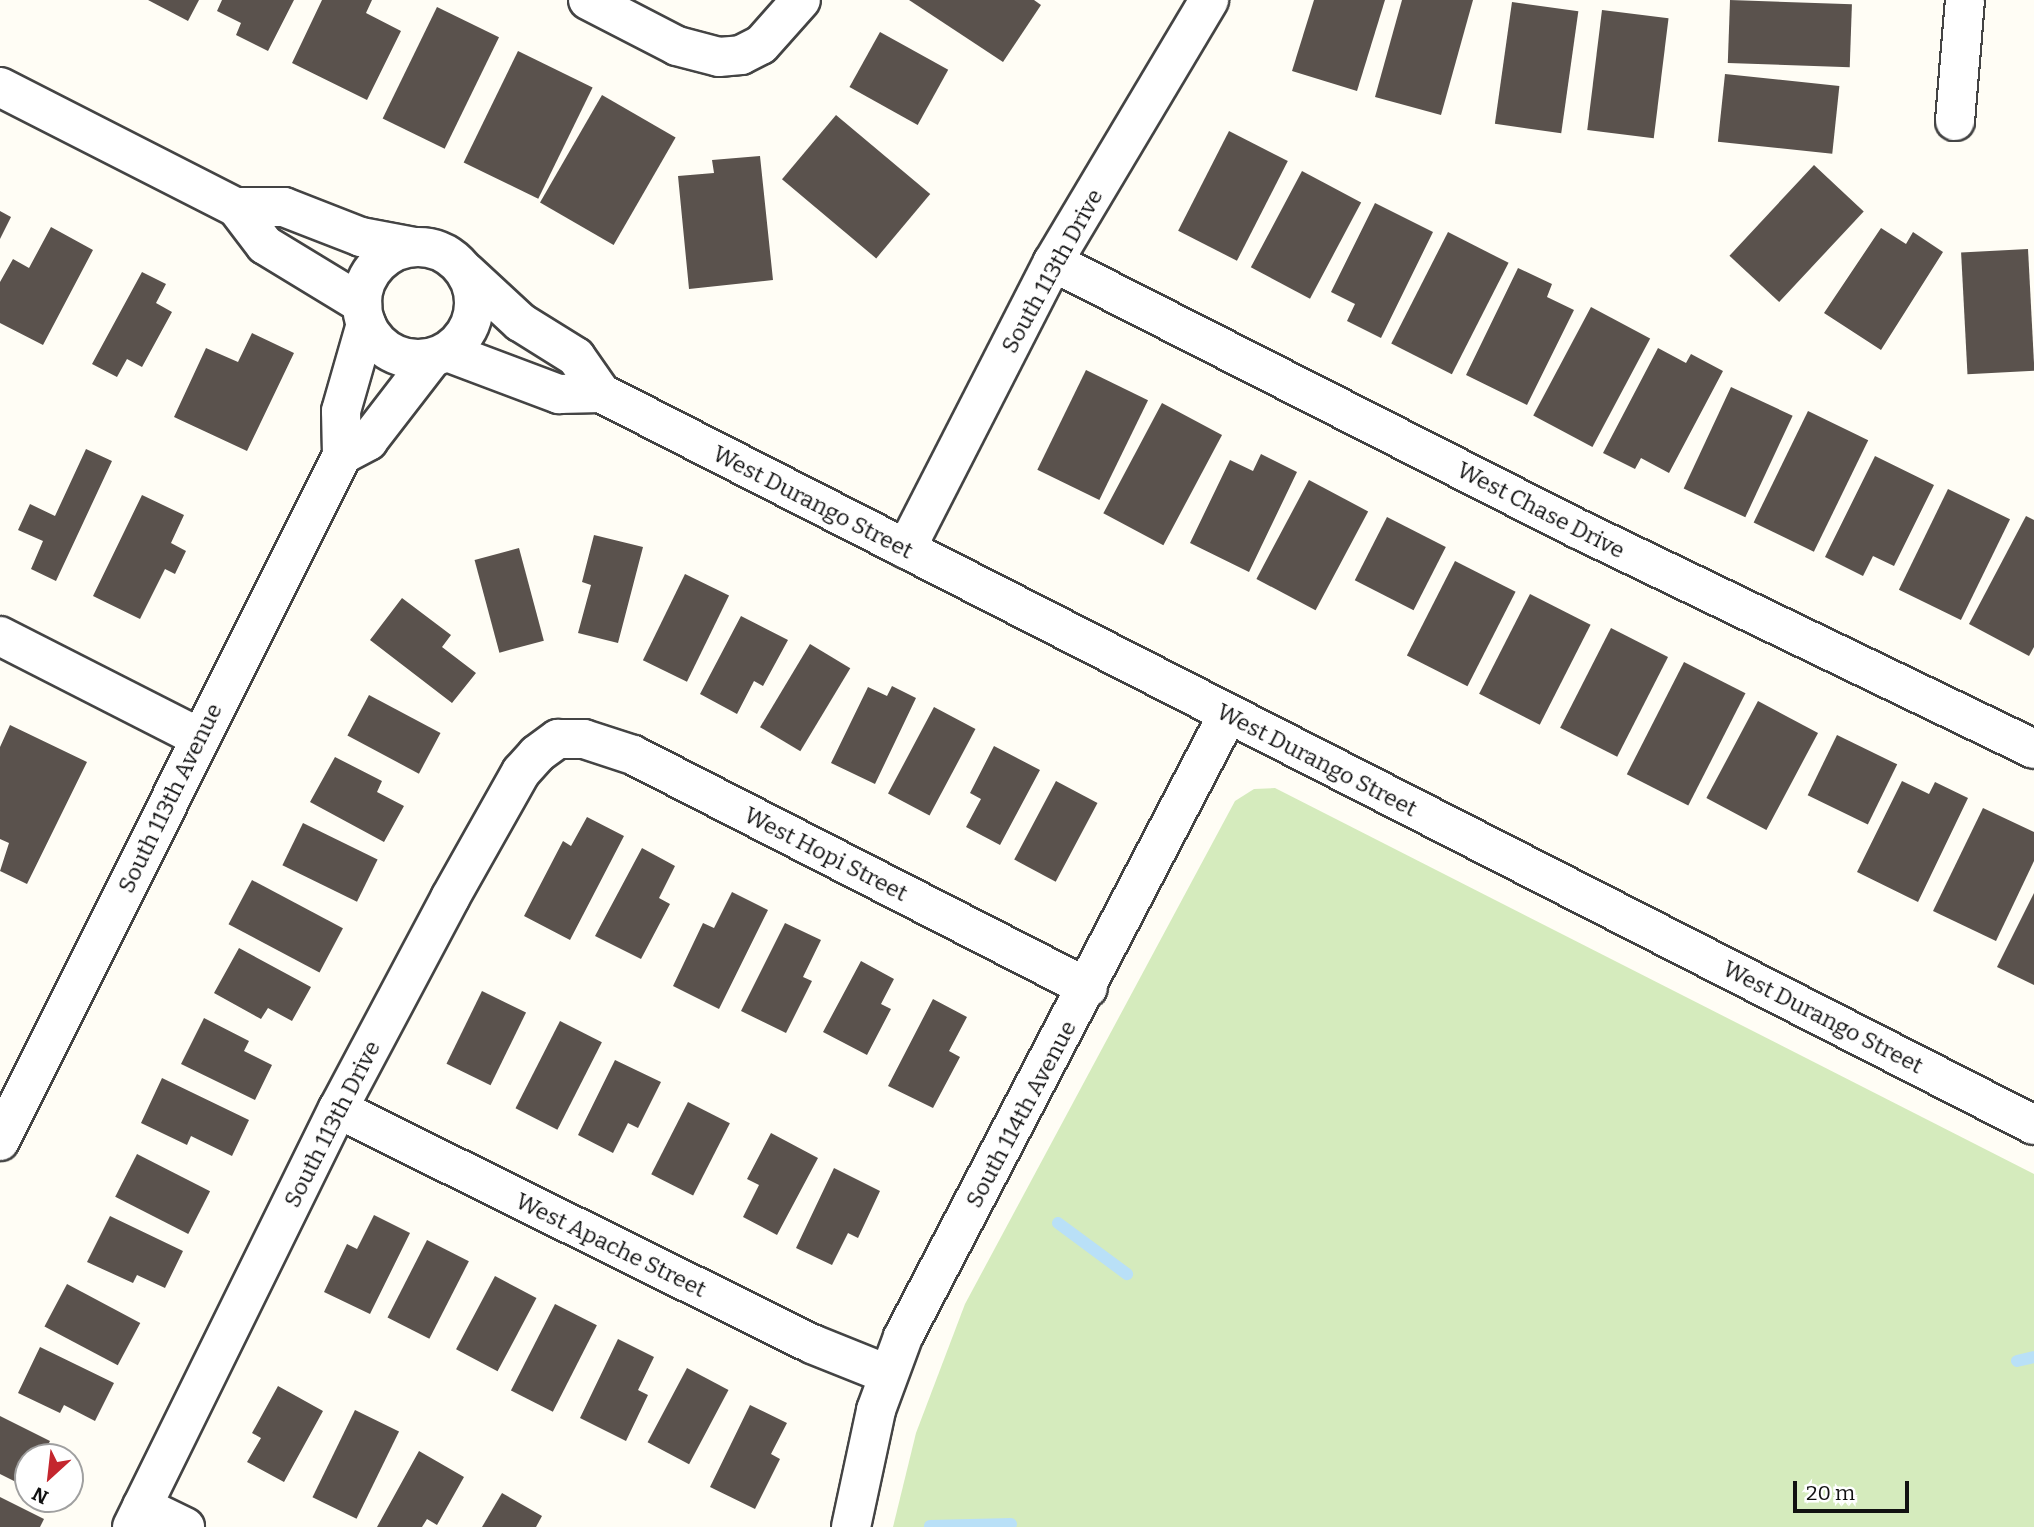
<!DOCTYPE html>
<html>
<head>
<meta charset="utf-8">
<style>
  body { margin:0 }
  #map { position:relative; width:2034px; height:1527px; overflow:hidden; background:#fffdf5; font-family:Bitter,serif }
  div>[style] { position:absolute }
  [style*='--x'] { left:calc(var(--x)*1px); top:calc(var(--y)*1px); width:calc(var(--w)*1px); rotate:calc(var(--a)*1deg) }
  .green>* { inset:0; background:#d5ebbd }
  .stream>* { height:12px; margin:-6px; padding:0 6px; transform-origin:6px; border-radius:6px; background:#b9e0f7 }
  .building>* { inset:0; background:#5a524d; transform-origin:0 0 }
  .roads { filter:drop-shadow(2px 0 #444) drop-shadow(-2px 0 #444) drop-shadow(0 2px #444) drop-shadow(0 -2px #444) }
  .minor>* { height:38px; margin:-19px; padding:0 19px; transform-origin:19px; border-radius:19px; background:#fff }
  .minor>.ring { margin:-19px; padding:0; box-sizing:content-box; background:none; border:38px solid #fff; border-radius:50% }
  span { translate:-50% -50%; white-space:nowrap; text-align:center; line-height:1.15; -webkit-text-stroke:7px #fff; paint-order:stroke }
  .street-label { font-size:23px; color:#111 }
  .north { position:absolute; left:14px; top:1443px; width:70px; height:70px; box-sizing:border-box; background:#fff; border:2px solid #a0a0a0; border-radius:50%; rotate:207deg; font-size:19px; font-weight:700; line-height:28px; text-align:center; color:#111 }
  .north::after { content:''; display:block; margin:auto; width:24px; height:32px; background:#c4262e; clip-path:polygon(50% 0,100% 100%,50% 72%,0 100%) }
  .scale { position:absolute; left:1793px; top:1481px; width:116px; height:32px; box-sizing:border-box; border:4px solid #111; border-top:0; padding-left:9px; font-size:21px; line-height:24px; white-space:nowrap; color:#111; -webkit-text-stroke:5px #fff; paint-order:stroke }
</style>
</head>
<body>
<div id="map">
  <div class="green">
    <i style="clip-path:polygon(1275px 788px,2034px 1174px,2034px 1527px,893px 1527px,916px 1433px,965px 1304px,1235px 801px,1254px 789px)"></i>
  </div>
  <div class="stream">
    <i style="--x:1058;--y:1223;--w:86;--a:36.5"></i>
    <i style="--x:2017;--y:1361;--w:17;--a:-13"></i>
    <i style="--x:930;--y:1526;--w:81;--a:-1.4"></i>
  </div>
  <div class="building">
    <i style="clip-path:polygon(148px 0,199px 0,188px 21px)"></i>
    <i style="clip-path:polygon(222px 0,294px 0,268px 51px,236px 35px,241px 23px,217px 11px)"></i>
    <i style="clip-path:polygon(322px 0,372px 0,366px 13px,401px 31px,367px 100px,292px 63px)"></i>
    <i style="clip-path:polygon(909px 0,1034px 0,1041px 5px,1003px 62px)"></i>
    <i style="clip-path:polygon(1314px 0,1385px 0,1357px 91px,1292px 71px)"></i>
    <i style="clip-path:polygon(1402px 0,1473px 0,1441px 115px,1375px 97px)"></i>
    <i style="left:1730px;top:0;width:122px;height:63px;rotate:2deg"></i>
    <i style="left:1512px;top:2px;width:67px;height:123px;rotate:8deg"></i>
    <i style="left:437px;top:7px;width:69px;height:124px;rotate:26deg"></i>
    <i style="left:1602px;top:10px;width:67px;height:121px;rotate:7deg"></i>
    <i style="left:880px;top:32px;width:78px;height:63px;rotate:29deg"></i>
    <i style="left:518px;top:51px;width:83px;height:124px;rotate:26deg"></i>
    <i style="left:1725px;top:74px;width:115px;height:68px;rotate:6deg"></i>
    <i style="left:602px;top:95px;width:85px;height:124px;rotate:30deg"></i>
    <i style="left:836px;top:115px;width:123px;height:84px;rotate:40deg"></i>
    <i style="left:1229px;top:131px;width:66px;height:112px;rotate:27deg"></i>
    <i style="clip-path:polygon(760px 156px,773px 280px,689px 289px,678px 176px,714px 173px,712px 160px)"></i>
    <i style="left:1814px;top:165px;width:68px;height:124px;rotate:43deg"></i>
    <i style="left:1302px;top:171px;width:67px;height:109px;rotate:28deg"></i>
    <i style="clip-path:polygon(1375px 203px,1433px 232px,1381px 338px,1347px 321px,1355px 304px,1331px 292px)"></i>
    <i style="clip-path:polygon(0 211px,11px 217px,0 239px)"></i>
    <i style="clip-path:polygon(51px 227px,93px 250px,43px 345px,0 323px,0 282px,13px 259px,29px 268px)"></i>
    <i style="clip-path:polygon(1881px 228px,1906px 244px,1913px 232px,1943px 252px,1881px 350px,1824px 313px)"></i>
    <i style="left:1448px;top:232px;width:68px;height:125px;rotate:27deg"></i>
    <i style="left:2028px;top:249px;width:122px;height:67px;rotate:87deg"></i>
    <i style="clip-path:polygon(1518px 268px,1552px 284px,1547px 297px,1574px 310px,1527px 405px,1466px 375px)"></i>
    <i style="clip-path:polygon(142px 272px,166px 284px,156px 303px,172px 312px,142px 367px,127px 359px,117px 377px,92px 364px)"></i>
    <i style="left:1591px;top:307px;width:67px;height:123px;rotate:28deg"></i>
    <i style="clip-path:polygon(252px 333px,294px 353px,247px 451px,174px 417px,206px 348px,238px 362px)"></i>
    <i style="clip-path:polygon(1658px 348px,1686px 363px,1691px 354px,1723px 371px,1669px 473px,1641px 458px,1635px 469px,1603px 453px)"></i>
    <i style="left:1086px;top:370px;width:69px;height:111px;rotate:26deg"></i>
    <i style="left:1731px;top:387px;width:68px;height:112px;rotate:25deg"></i>
    <i style="left:1162px;top:403px;width:68px;height:125px;rotate:28deg"></i>
    <i style="left:1808px;top:411px;width:67px;height:124px;rotate:26deg"></i>
    <i style="clip-path:polygon(86px 449px,112px 461px,56px 581px,31px 569px,43px 541px,18px 530px,30px 504px,55px 516px)"></i>
    <i style="clip-path:polygon(1261px 454px,1297px 472px,1249px 572px,1190px 543px,1230px 460px,1253px 471px)"></i>
    <i style="clip-path:polygon(1875px 456px,1934px 485px,1894px 566px,1873px 556px,1863px 576px,1825px 557px)"></i>
    <i style="left:1309px;top:480px;width:67px;height:112px;rotate:28deg"></i>
    <i style="left:1948px;top:489px;width:69px;height:112px;rotate:26deg"></i>
    <i style="clip-path:polygon(142px 495px,184px 515px,171px 543px,186px 551px,175px 574px,165px 569px,140px 619px,93px 596px)"></i>
    <i style="clip-path:polygon(2026px 516px,2034px 520px,2034px 647px,2029px 656px,1969px 624px)"></i>
    <i style="left:1387px;top:517px;width:66px;height:71px;rotate:27deg"></i>
    <i style="clip-path:polygon(594px 535px,643px 547px,618px 643px,578px 633px,591px 585px,582px 582px)"></i>
    <i style="left:519px;top:548px;width:96px;height:46px;rotate:75deg"></i>
    <i style="left:1455px;top:561px;width:68px;height:106px;rotate:27deg"></i>
    <i style="left:685px;top:574px;width:49px;height:96px;rotate:26deg"></i>
    <i style="left:1530px;top:594px;width:68px;height:112px;rotate:27deg"></i>
    <i style="clip-path:polygon(402px 598px,451px 635px,442px 647px,476px 673px,452px 703px,370px 640px)"></i>
    <i style="clip-path:polygon(741px 616px,788px 640px,763px 686px,754px 681px,737px 714px,700px 694px)"></i>
    <i style="left:1611px;top:628px;width:64px;height:112px;rotate:27deg"></i>
    <i style="left:810px;top:644px;width:47px;height:97px;rotate:31deg"></i>
    <i style="left:1684px;top:662px;width:69px;height:126px;rotate:27deg"></i>
    <i style="clip-path:polygon(892px 686px,916px 698px,875px 784px,831px 763px,868px 687px,887px 696px)"></i>
    <i style="left:369px;top:695px;width:81px;height:46px;rotate:28deg"></i>
    <i style="left:1758px;top:701px;width:68px;height:110px;rotate:28deg"></i>
    <i style="left:934px;top:707px;width:47px;height:98px;rotate:28deg"></i>
    <i style="clip-path:polygon(10px 725px,87px 762px,27px 884px,0 871px,9px 843px,0 839px,0 747px)"></i>
    <i style="left:1837px;top:735px;width:67px;height:67px;rotate:26deg"></i>
    <i style="clip-path:polygon(994px 746px,1040px 770px,1000px 845px,966px 827px,981px 799px,970px 793px)"></i>
    <i style="clip-path:polygon(335px 757px,382px 781px,377px 792px,404px 806px,384px 842px,310px 802px)"></i>
    <i style="left:1056px;top:781px;width:47px;height:89px;rotate:28deg"></i>
    <i style="clip-path:polygon(1902px 781px,1929px 794px,1935px 782px,1968px 798px,1918px 902px,1857px 872px)"></i>
    <i style="clip-path:polygon(1983px 808px,2034px 832px,2034px 861px,1996px 941px,1933px 911px)"></i>
    <i style="clip-path:polygon(587px 817px,624px 836px,570px 940px,524px 916px,563px 841px,571px 846px)"></i>
    <i style="left:303px;top:823px;width:83px;height:47px;rotate:26deg"></i>
    <i style="clip-path:polygon(642px 848px,675px 866px,659px 898px,670px 904px,641px 959px,595px 936px)"></i>
    <i style="left:252px;top:880px;width:103px;height:50px;rotate:28deg"></i>
    <i style="clip-path:polygon(732px 892px,768px 910px,719px 1009px,673px 986px,703px 923px,714px 928px)"></i>
    <i style="clip-path:polygon(2034px 893px,2034px 985px,1997px 967px)"></i>
    <i style="clip-path:polygon(785px 923px,821px 940px,803px 977px,812px 981px,786px 1033px,741px 1011px)"></i>
    <i style="clip-path:polygon(239px 948px,311px 987px,292px 1021px,268px 1008px,261px 1019px,214px 993px)"></i>
    <i style="clip-path:polygon(861px 961px,894px 979px,881px 1004px,891px 1009px,867px 1055px,823px 1032px)"></i>
    <i style="left:482px;top:991px;width:49px;height:81px;rotate:26deg"></i>
    <i style="clip-path:polygon(933px 999px,967px 1017px,949px 1051px,960px 1057px,933px 1108px,888px 1086px)"></i>
    <i style="clip-path:polygon(204px 1018px,249px 1041px,244px 1051px,272px 1065px,255px 1100px,181px 1064px)"></i>
    <i style="left:560px;top:1021px;width:47px;height:98px;rotate:27deg"></i>
    <i style="clip-path:polygon(615px 1060px,661px 1082px,638px 1128px,628px 1123px,613px 1153px,578px 1135px)"></i>
    <i style="clip-path:polygon(162px 1078px,249px 1120px,232px 1156px,191px 1136px,187px 1145px,141px 1123px)"></i>
    <i style="left:688px;top:1102px;width:47px;height:81px;rotate:27deg"></i>
    <i style="clip-path:polygon(771px 1133px,818px 1158px,777px 1235px,743px 1217px,759px 1185px,747px 1179px)"></i>
    <i style="left:137px;top:1154px;width:82px;height:48px;rotate:27deg"></i>
    <i style="clip-path:polygon(834px 1168px,880px 1191px,858px 1238px,848px 1233px,832px 1265px,796px 1248px)"></i>
    <i style="clip-path:polygon(374px 1215px,410px 1233px,370px 1314px,324px 1292px,347px 1244px,357px 1249px)"></i>
    <i style="clip-path:polygon(110px 1216px,183px 1251px,165px 1288px,137px 1275px,133px 1283px,87px 1262px)"></i>
    <i style="left:427px;top:1240px;width:47px;height:87px;rotate:27deg"></i>
    <i style="left:495px;top:1276px;width:47px;height:83px;rotate:28deg"></i>
    <i style="left:67px;top:1284px;width:83px;height:48px;rotate:28deg"></i>
    <i style="left:555px;top:1304px;width:47px;height:97px;rotate:27deg"></i>
    <i style="clip-path:polygon(618px 1339px,654px 1357px,638px 1390px,648px 1395px,626px 1441px,580px 1418px)"></i>
    <i style="clip-path:polygon(40px 1347px,114px 1383px,95px 1421px,64px 1405px,60px 1413px,18px 1393px)"></i>
    <i style="left:687px;top:1368px;width:47px;height:84px;rotate:28deg"></i>
    <i style="clip-path:polygon(278px 1386px,323px 1411px,284px 1482px,247px 1462px,261px 1438px,252px 1433px)"></i>
    <i style="clip-path:polygon(750px 1405px,787px 1423px,771px 1454px,780px 1459px,755px 1509px,710px 1487px)"></i>
    <i style="left:355px;top:1410px;width:49px;height:97px;rotate:26deg"></i>
    <i style="clip-path:polygon(0 1416px,50px 1441px,46px 1449px,61px 1457px,28px 1457px,28px 1488px,0 1474px)"></i>
    <i style="clip-path:polygon(419px 1451px,464px 1477px,437px 1525px,427px 1519px,422px 1527px,377px 1527px)"></i>
    <i style="clip-path:polygon(502px 1493px,542px 1516px,536px 1527px,482px 1527px)"></i>
    <i style="clip-path:polygon(0 1497px,44px 1519px,40px 1527px,0 1527px)"></i>
  </div>
  <div class="roads">
    <div class="minor">
      <i style="--x:588;--y:0;--w:100;--a:27.3"></i>
      <i style="--x:677;--y:46;--w:43;--a:14.7"></i>
      <i style="--x:719;--y:57;--w:22;--a:-5"></i>
      <i style="--x:741;--y:55;--w:22;--a:-27"></i>
      <i style="--x:761;--y:45;--w:60;--a:-48.4"></i>
      <i style="--x:0;--y:87;--w:265;--a:27"></i>
      <i style="--x:236;--y:207;--w:48;--a:52.7"></i>
      <i style="--x:265;--y:245;--w:114;--a:31.3"></i>
      <i style="--x:1955;--y:121;--w:121;--a:-85.3"></i>
      <i style="--x:236;--y:207;--w:48;--a:0"></i>
      <i style="--x:284;--y:207;--w:83;--a:21.3"></i>
      <i style="--x:361;--y:237;--w:54;--a:10.7"></i>
      <i class="ring" style="left:362px;top:247px;width:74px;height:74px"></i>
      <i style="--x:1053;--y:262;--w:589;--a:26.96"></i>
      <i style="--x:1578;--y:529;--w:506;--a:25.76"></i>
      <i style="--x:466;--y:272;--w:74;--a:42.8"></i>
      <i style="--x:520;--y:322;--w:66;--a:32"></i>
      <i style="--x:576;--y:357;--w:44;--a:55.2"></i>
      <i style="--x:447;--y:352;--w:120;--a:20.6"></i>
      <i style="--x:559;--y:394;--w:42;--a:-1.4"></i>
      <i style="--x:601;--y:393;--w:1609;--a:27.06"></i>
      <i style="--x:342;--y:455;--w:30;--a:-28"></i>
      <i style="--x:368;--y:441;--w:105;--a:-52.4"></i>
      <i style="--x:906;--y:549;--w:322;--a:-62.9"></i>
      <i style="--x:1053;--y:262;--w:305;--a:-59.2"></i>
      <i style="--x:0;--y:636;--w:225;--a:27"></i>
      <i style="--x:338;--y:1109;--w:529;--a:26.37"></i>
      <i style="--x:812;--y:1344;--w:81;--a:21.8"></i>
      <i style="--x:0;--y:1141;--w:767;--a:-63.5"></i>
      <i style="--x:342;--y:455;--w:44;--a:-91.3"></i>
      <i style="--x:341;--y:411;--w:91;--a:-74"></i>
      <i style="--x:142;--y:1506;--w:48;--a:26"></i>
      <i style="--x:132;--y:1527;--w:466;--a:-63.8"></i>
      <i style="--x:338;--y:1109;--w:239;--a:-62"></i>
      <i style="--x:450;--y:898;--w:145;--a:-60.6"></i>
      <i style="--x:521;--y:772;--w:24;--a:-48"></i>
      <i style="--x:537;--y:754;--w:26;--a:-36"></i>
      <i style="--x:558;--y:739;--w:26;--a:0"></i>
      <i style="--x:584;--y:739;--w:52;--a:18.1"></i>
      <i style="--x:633;--y:755;--w:511;--a:27.12"></i>
      <i style="--x:851;--y:1527;--w:120;--a:-77.9"></i>
      <i style="--x:876;--y:1410;--w:78;--a:-69.7"></i>
      <i style="--x:903;--y:1337;--w:703;--a:-62.45"></i>
    </div>
  </div>
  <div class="street-label">
    <span style="left:1052px;top:271px;rotate:-61deg">South 113th Drive</span>
    <span style="left:813px;top:502px;rotate:27deg">West Durango Street</span>
    <span style="left:1541px;top:510px;rotate:27deg">West Chase Drive</span>
    <span style="left:1317px;top:760px;rotate:27deg">West Durango Street</span>
    <span style="left:170px;top:798px;rotate:-64deg">South 113th Avenue</span>
    <span style="left:826px;top:854px;rotate:27deg">West Hopi Street</span>
    <span style="left:1823px;top:1017px;rotate:27deg">West Durango Street</span>
    <span style="left:1021px;top:1114px;rotate:-62deg">South 114th Avenue</span>
    <span style="left:332px;top:1124px;rotate:-63deg">South 113th Drive</span>
    <span style="left:611px;top:1245px;rotate:26deg">West Apache Street</span>
  </div>
  <div class="north">N</div>
  <div class="scale">20 m</div>
</div>
</body>
</html>
